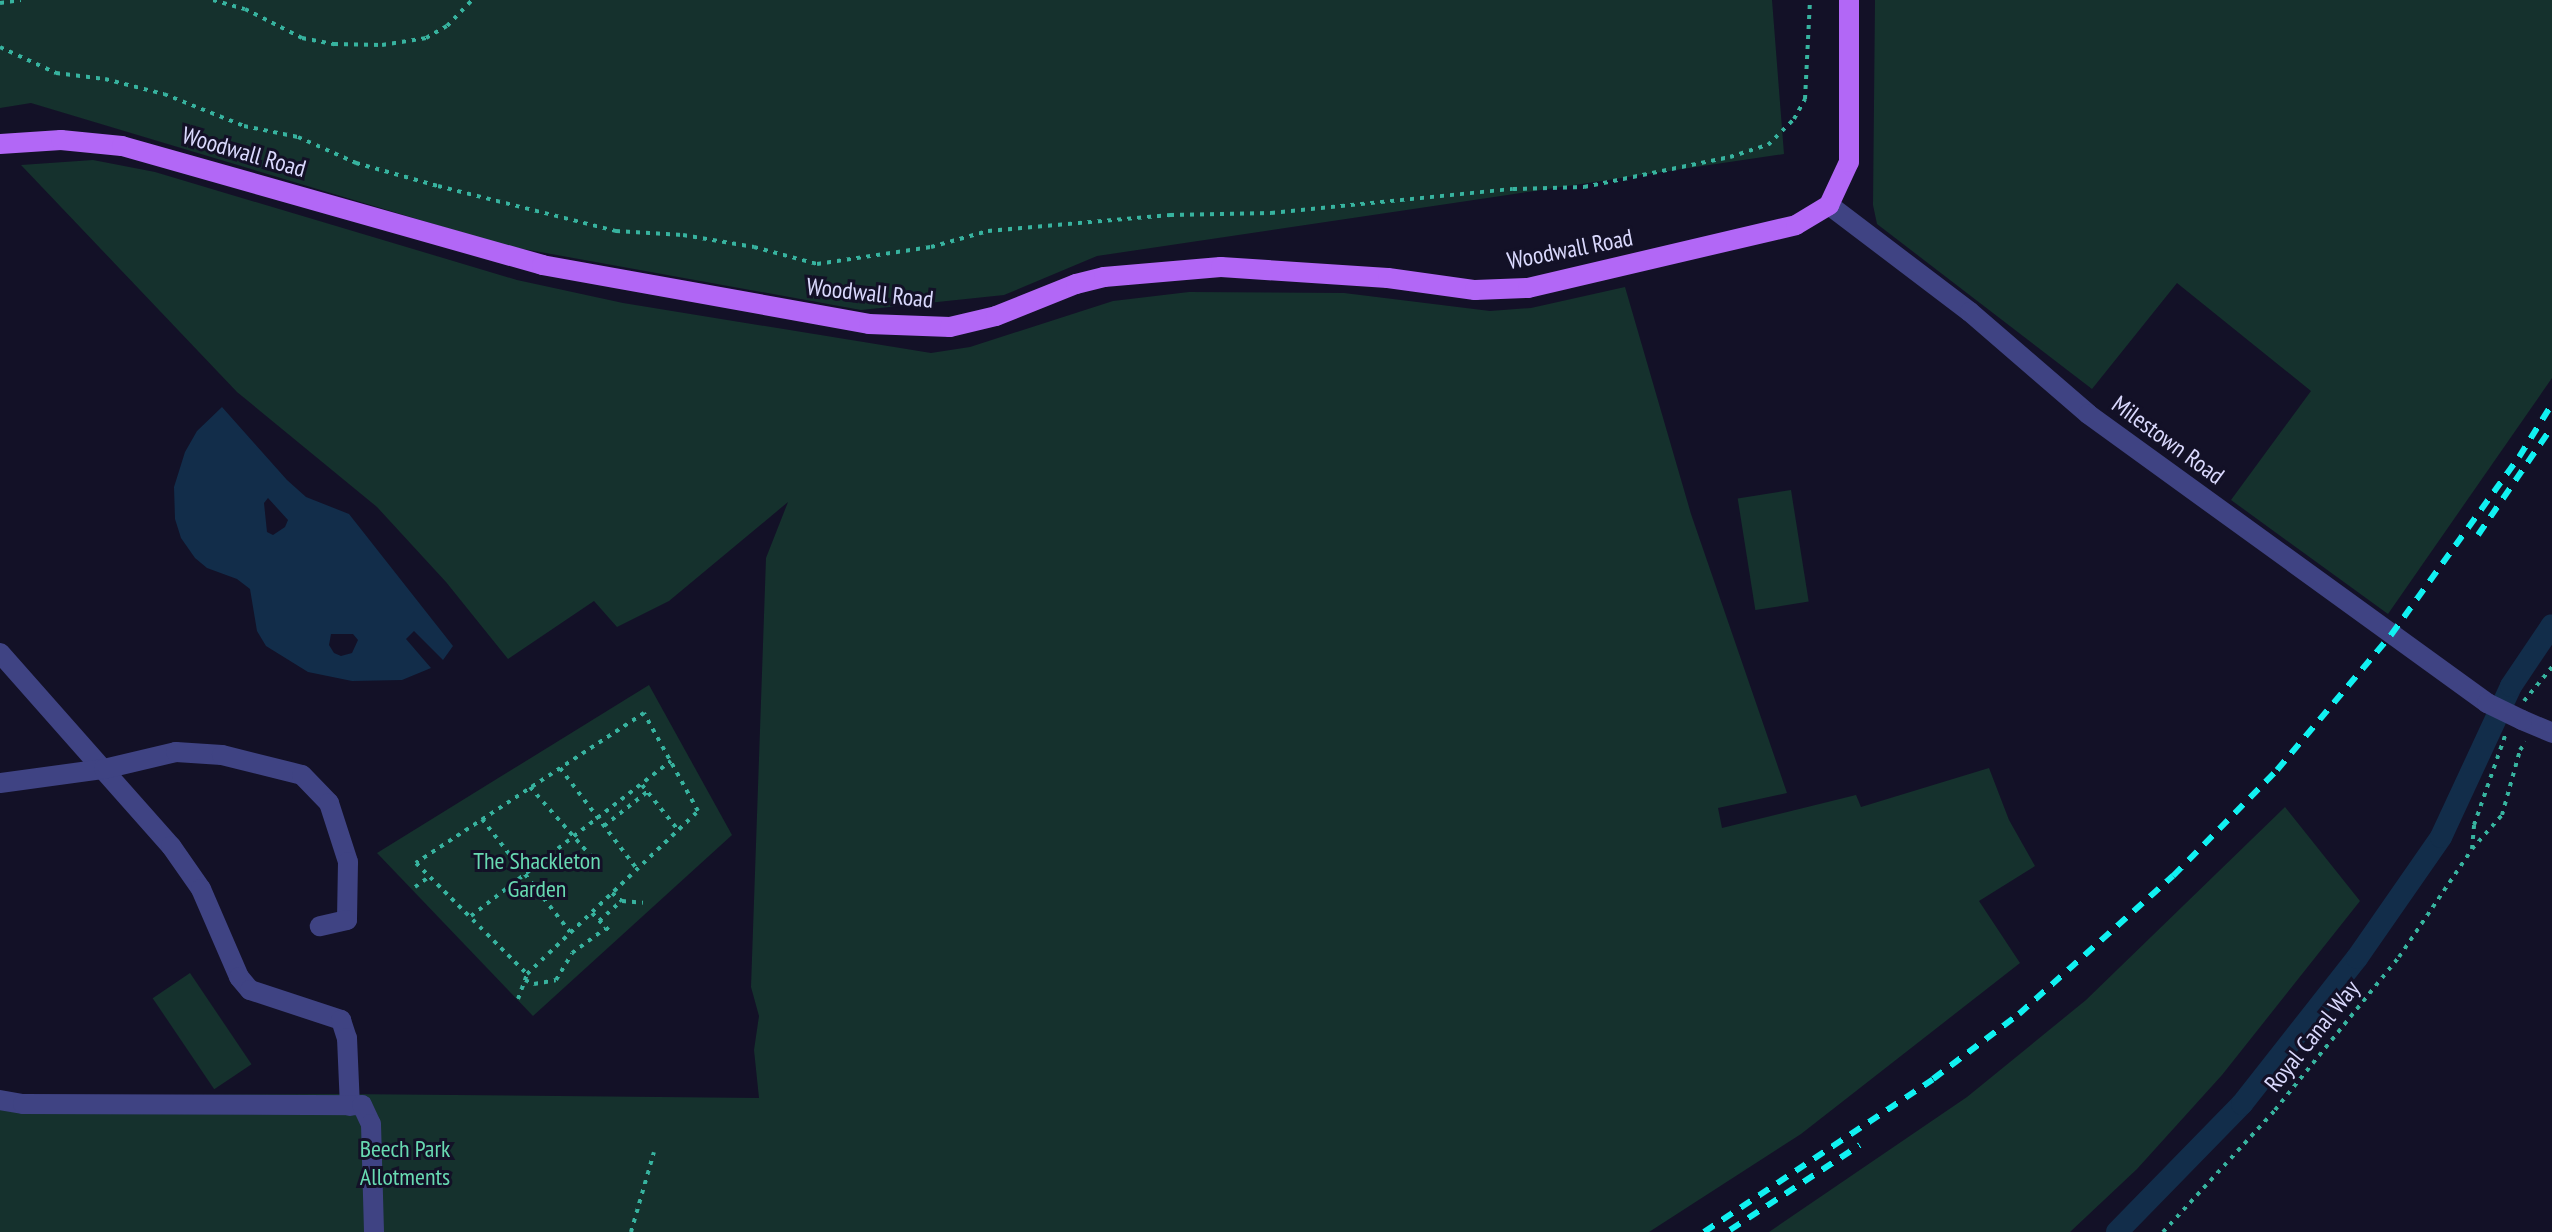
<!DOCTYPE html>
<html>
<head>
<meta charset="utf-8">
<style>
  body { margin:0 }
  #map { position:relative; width:2552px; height:1232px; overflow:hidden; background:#131127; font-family:"PT Sans Narrow",sans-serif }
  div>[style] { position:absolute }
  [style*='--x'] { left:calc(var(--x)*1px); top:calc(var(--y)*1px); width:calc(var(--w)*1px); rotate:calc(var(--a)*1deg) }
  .green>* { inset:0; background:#15312d; transform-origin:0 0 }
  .water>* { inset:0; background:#122d4a }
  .canal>* { height:22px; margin:-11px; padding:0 11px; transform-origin:11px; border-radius:11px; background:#122d4a }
  .path>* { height:4px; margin-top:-2px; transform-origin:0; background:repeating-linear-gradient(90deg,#37b39f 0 4px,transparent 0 10px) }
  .minor>* { height:20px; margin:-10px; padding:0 10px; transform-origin:10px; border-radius:10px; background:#3f4383 }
  .major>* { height:20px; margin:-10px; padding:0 10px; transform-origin:10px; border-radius:10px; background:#b267f6 }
  .rail>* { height:6px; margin-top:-3px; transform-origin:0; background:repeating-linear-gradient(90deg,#11f1f1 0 12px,transparent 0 22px) }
  .minor-bridge>* { height:20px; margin:-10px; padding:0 10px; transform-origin:10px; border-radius:10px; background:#3f4383 }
  span { translate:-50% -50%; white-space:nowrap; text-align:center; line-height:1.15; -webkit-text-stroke:6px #131127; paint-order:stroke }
  .street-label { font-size:24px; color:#dad9fd }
  .park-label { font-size:24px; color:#68dab2 }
</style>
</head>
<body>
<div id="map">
  <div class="green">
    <i style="clip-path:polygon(0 0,1772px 0,1784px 154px,1097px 256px,1004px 295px,861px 310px,507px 246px,31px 103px,0 108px)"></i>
    <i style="clip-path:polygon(1875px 0,2552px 0,2552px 378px,2388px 614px,2231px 500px,2311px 391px,2177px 283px,2092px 389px,1877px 224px,1873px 205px)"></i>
    <i style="clip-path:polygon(93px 160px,155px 172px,517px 280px,623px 303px,931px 353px,970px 347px,1113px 301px,1189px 292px,1344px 293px,1490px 311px,1531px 308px,1625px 287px,1691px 514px,1787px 793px,1718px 808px,1722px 828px,1856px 795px,1861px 807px,1989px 768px,2009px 820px,2035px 866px,1979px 901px,2020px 963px,1801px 1134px,1649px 1232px,0 1232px,0 1096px,342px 1094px,759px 1098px,754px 1050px,759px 1016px,751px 987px,766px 558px,788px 502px,669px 601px,617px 627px,594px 601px,508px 659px,446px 582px,377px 507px,237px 392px,21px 165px)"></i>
    <i style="left:1791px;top:490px;width:113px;height:54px;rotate:81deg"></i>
    <i style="clip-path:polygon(649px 685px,732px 835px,533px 1016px,377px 853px)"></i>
    <i style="clip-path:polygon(2285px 807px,2360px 901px,2222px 1075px,2137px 1169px,2070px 1232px,1769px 1232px,1967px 1097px,2086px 1000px)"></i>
    <i style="left:190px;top:973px;width:110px;height:45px;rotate:56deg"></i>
  </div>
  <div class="water">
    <i style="clip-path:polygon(evenodd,222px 407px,287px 480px,306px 497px,349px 514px,453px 646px,443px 660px,414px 631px,406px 639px,431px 668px,402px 680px,352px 681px,308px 672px,266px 646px,257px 631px,250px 589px,237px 579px,207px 568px,195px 558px,181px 538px,175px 519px,174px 487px,185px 452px,197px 431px,222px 407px,268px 498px,288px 520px,285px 527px,273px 535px,267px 532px,264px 503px,268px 498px,222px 407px,353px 634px,358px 640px,352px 653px,341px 656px,334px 653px,329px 645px,331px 634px,353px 634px)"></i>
  </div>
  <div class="canal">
    <i style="--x:2117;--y:1232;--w:179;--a:-45.7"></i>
    <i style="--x:2242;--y:1104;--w:186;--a:-51.8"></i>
    <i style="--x:2357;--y:958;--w:147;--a:-55.2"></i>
    <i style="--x:2441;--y:837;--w:166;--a:-65.1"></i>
    <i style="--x:2511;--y:686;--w:73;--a:-56.1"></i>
  </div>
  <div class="path">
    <i style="--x:213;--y:0;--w:33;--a:16"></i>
    <i style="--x:245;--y:9;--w:64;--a:27"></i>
    <i style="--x:302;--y:38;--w:33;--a:11"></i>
    <i style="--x:334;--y:44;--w:48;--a:1.2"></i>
    <i style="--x:382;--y:45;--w:45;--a:-9"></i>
    <i style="--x:426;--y:38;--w:24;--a:-30"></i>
    <i style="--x:447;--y:26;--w:36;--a:-46"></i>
    <i style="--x:0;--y:3;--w:21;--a:-8"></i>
    <i style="--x:0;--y:47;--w:62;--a:24.9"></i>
    <i style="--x:56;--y:73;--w:49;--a:7"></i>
    <i style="--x:105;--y:79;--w:61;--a:14.3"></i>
    <i style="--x:164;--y:94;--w:86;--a:21.8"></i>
    <i style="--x:244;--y:126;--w:55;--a:11.5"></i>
    <i style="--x:298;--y:137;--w:64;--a:24.1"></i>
    <i style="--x:356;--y:163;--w:85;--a:15.7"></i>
    <i style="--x:438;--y:186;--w:184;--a:14.2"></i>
    <i style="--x:616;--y:231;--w:67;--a:3.4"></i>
    <i style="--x:683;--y:235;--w:72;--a:9.6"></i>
    <i style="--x:754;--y:247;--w:65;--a:15.1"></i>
    <i style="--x:817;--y:264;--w:115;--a:-8.5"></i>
    <i style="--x:931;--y:247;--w:59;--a:-15.7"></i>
    <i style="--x:988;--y:231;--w:183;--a:-5"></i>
    <i style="--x:1170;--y:215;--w:101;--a:-1.1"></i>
    <i style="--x:1271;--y:213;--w:243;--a:-5.7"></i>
    <i style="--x:1513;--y:189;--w:71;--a:-1.6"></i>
    <i style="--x:1584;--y:187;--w:149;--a:-11.6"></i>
    <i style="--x:1730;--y:157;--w:40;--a:-18"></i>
    <i style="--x:1768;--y:145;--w:37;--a:-45"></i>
    <i style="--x:1794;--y:119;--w:23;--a:-61"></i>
    <i style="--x:1805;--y:99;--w:99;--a:-87.1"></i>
    <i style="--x:2524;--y:701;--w:44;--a:-50.5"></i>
    <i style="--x:560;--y:768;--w:127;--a:52.7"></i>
    <i style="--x:642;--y:785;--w:58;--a:51.3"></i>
    <i style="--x:530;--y:787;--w:91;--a:48.6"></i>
    <i style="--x:482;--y:819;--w:143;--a:52.1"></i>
    <i style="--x:604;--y:826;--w:55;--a:-38.3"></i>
    <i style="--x:2472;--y:849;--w:24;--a:-85"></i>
    <i style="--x:2474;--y:825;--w:97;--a:-70.8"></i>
    <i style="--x:415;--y:887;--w:19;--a:-36"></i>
    <i style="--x:612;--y:893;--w:13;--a:39"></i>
    <i style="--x:622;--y:901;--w:21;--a:5"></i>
    <i style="--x:592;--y:913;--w:29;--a:46"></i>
    <i style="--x:471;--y:916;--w:253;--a:-37.8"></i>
    <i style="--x:599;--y:921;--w:30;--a:-42"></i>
    <i style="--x:525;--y:980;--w:10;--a:24"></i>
    <i style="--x:534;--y:984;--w:22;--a:-10"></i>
    <i style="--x:556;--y:980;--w:31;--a:-59"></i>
    <i style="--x:572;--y:953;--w:42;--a:-36.3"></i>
    <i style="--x:518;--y:999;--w:27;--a:-70"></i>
    <i style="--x:527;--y:974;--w:236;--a:-43.6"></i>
    <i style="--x:698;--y:811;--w:112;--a:-118.9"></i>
    <i style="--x:644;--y:713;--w:273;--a:146.7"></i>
    <i style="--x:416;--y:863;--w:157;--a:45"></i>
    <i style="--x:631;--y:1232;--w:83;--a:-74"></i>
    <i style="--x:2163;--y:1232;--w:166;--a:-47.4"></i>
    <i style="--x:2275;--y:1110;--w:197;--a:-51"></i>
    <i style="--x:2399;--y:957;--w:130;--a:-55.9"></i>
    <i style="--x:2472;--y:849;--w:45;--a:-48.6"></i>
    <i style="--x:2502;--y:815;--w:67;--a:-74.5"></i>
    <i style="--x:2520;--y:750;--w:10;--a:-53"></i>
  </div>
  <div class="minor">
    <i style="--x:1829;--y:205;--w:177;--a:37.2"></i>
    <i style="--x:1970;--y:312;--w:156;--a:40.8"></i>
    <i style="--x:2088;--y:414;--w:493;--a:35.9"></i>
    <i style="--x:0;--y:653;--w:258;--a:48.5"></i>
    <i style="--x:171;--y:846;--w:52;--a:55.1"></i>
    <i style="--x:201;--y:889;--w:96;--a:66.6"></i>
    <i style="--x:239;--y:977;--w:17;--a:50"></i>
    <i style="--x:250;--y:990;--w:96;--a:18.2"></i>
    <i style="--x:341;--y:1020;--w:19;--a:72"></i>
    <i style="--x:347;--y:1038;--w:68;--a:87.5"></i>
    <i style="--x:2522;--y:720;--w:33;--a:23"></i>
    <i style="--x:0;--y:783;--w:105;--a:-7.7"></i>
    <i style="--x:104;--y:769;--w:74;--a:-13.3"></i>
    <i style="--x:176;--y:752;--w:46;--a:3.7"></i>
    <i style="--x:222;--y:755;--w:82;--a:14"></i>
    <i style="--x:302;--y:775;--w:39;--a:46"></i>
    <i style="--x:329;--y:803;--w:62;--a:72.1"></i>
    <i style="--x:348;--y:862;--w:58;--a:91"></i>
    <i style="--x:347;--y:920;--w:28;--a:167"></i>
    <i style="--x:0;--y:1100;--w:23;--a:10"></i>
    <i style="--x:23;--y:1104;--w:339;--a:0.2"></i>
    <i style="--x:362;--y:1105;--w:21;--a:65"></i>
    <i style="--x:371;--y:1124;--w:108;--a:88.4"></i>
  </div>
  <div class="major">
    <i style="--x:0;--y:144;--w:61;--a:-3.8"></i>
    <i style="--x:61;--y:140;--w:61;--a:5.6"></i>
    <i style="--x:122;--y:146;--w:437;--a:15.8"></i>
    <i style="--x:542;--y:265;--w:332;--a:10.2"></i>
    <i style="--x:869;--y:324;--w:81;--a:2.1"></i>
    <i style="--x:950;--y:327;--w:47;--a:-13.4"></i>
    <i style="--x:996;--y:316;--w:86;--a:-21.8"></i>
    <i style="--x:1076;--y:284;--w:29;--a:-14"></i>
    <i style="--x:1104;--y:277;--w:117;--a:-4.9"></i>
    <i style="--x:1221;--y:267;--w:167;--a:3.8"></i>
    <i style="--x:1388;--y:278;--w:88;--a:7.9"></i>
    <i style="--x:1475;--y:290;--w:53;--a:-2.2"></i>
    <i style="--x:1528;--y:288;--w:275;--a:-13.2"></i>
    <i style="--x:1796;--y:225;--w:39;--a:-31"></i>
    <i style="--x:1829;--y:205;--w:47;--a:-65.1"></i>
    <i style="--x:1849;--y:162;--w:162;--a:-90"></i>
  </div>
  <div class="rail">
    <i style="--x:2478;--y:535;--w:131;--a:-55.6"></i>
    <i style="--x:1730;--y:1230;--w:155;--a:-33.2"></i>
    <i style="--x:1704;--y:1232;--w:275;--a:-33.7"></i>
    <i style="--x:1933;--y:1079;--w:108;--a:-37.1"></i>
    <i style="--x:2019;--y:1014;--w:207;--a:-41.9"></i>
    <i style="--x:2173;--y:876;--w:148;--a:-45.5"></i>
    <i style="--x:2277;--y:770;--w:177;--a:-49.8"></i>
    <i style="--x:2391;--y:635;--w:219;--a:-54.3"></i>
    <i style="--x:2519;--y:457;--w:62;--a:-58.1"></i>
  </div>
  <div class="minor-bridge">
    <i style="--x:2487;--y:703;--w:39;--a:26"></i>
  </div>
  <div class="street-label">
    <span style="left:244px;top:152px;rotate:16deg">Woodwall Road</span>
    <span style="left:1570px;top:249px;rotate:-11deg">Woodwall Road</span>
    <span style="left:870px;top:293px;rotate:6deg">Woodwall Road</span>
    <span style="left:2168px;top:440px;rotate:36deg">Milestown Road</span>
    <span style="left:2312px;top:1036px;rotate:-51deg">Royal Canal Way</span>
  </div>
  <div class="park-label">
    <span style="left:537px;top:875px">The Shackleton<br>Garden</span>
    <span style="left:405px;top:1163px">Beech Park<br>Allotments</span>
  </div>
</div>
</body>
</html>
